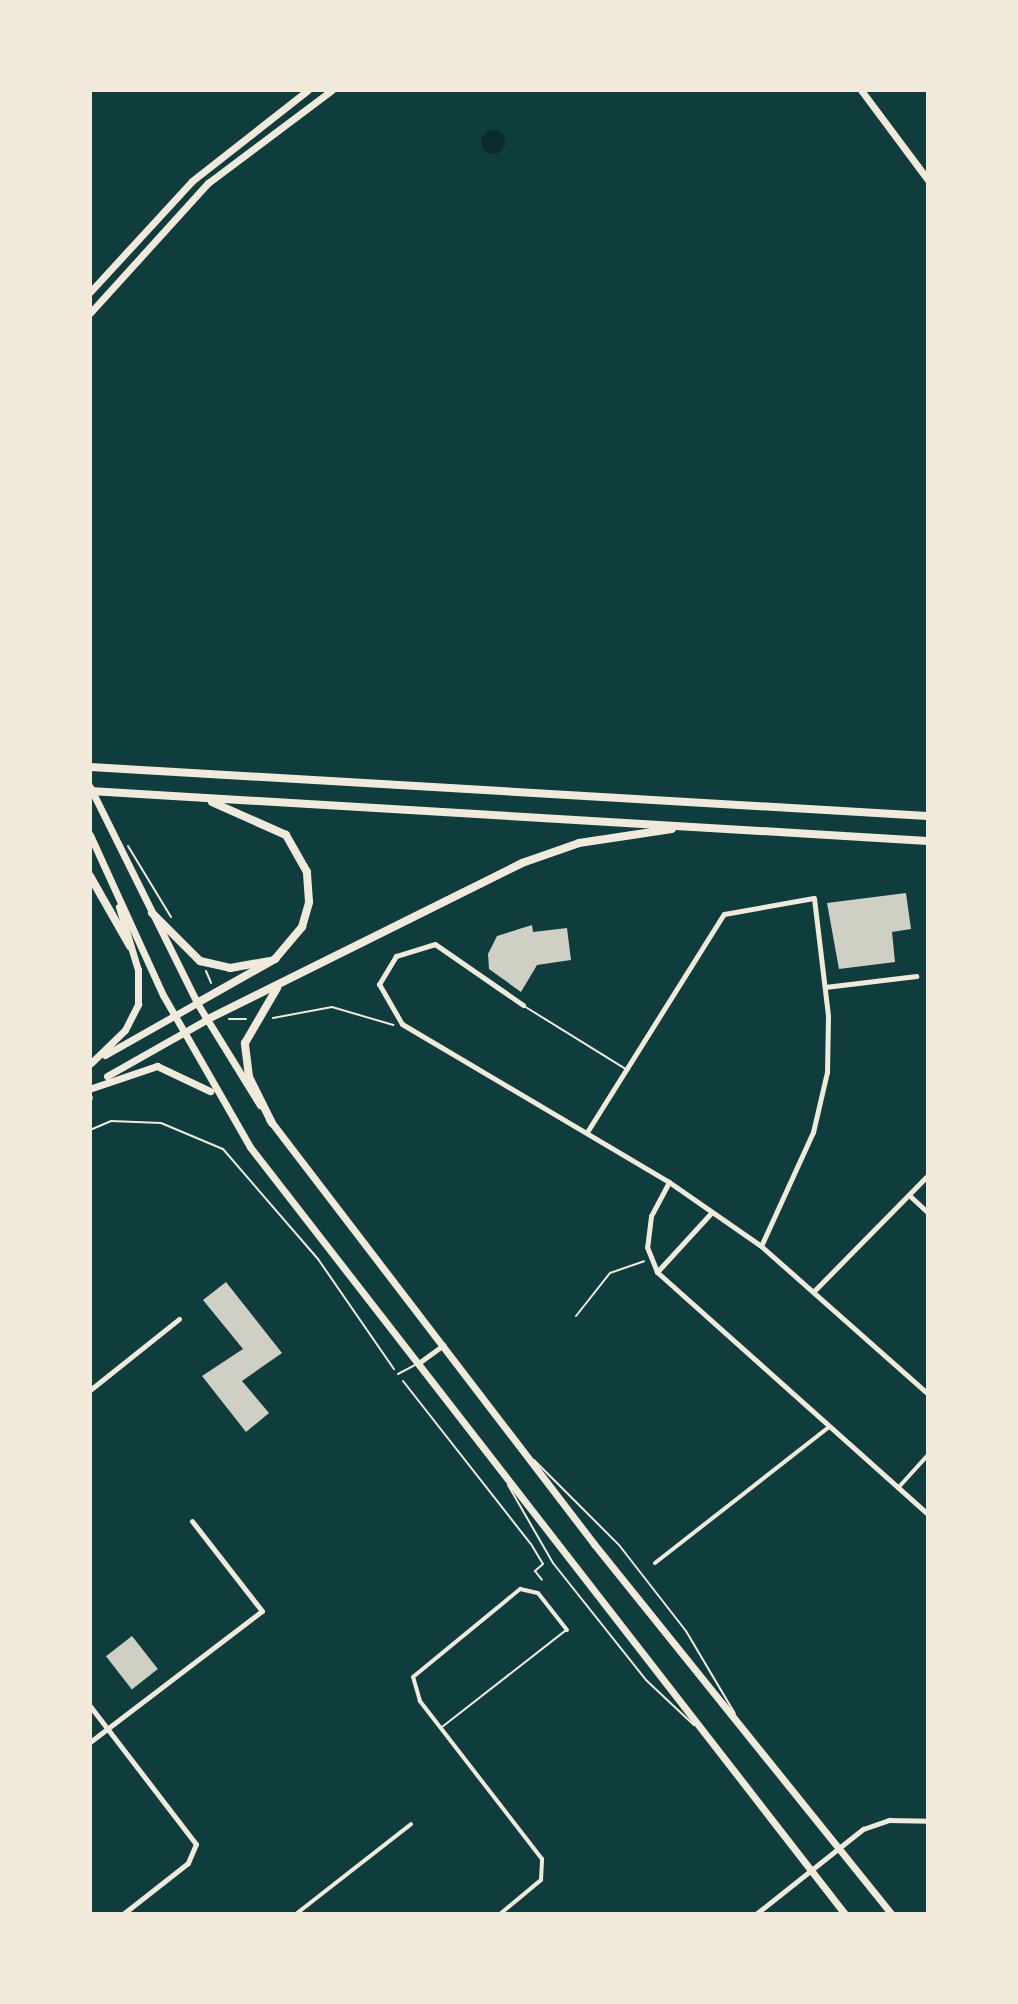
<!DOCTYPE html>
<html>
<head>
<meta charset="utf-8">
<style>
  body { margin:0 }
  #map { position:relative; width:1018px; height:2004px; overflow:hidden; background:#0f3d3e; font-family:"PT Sans",sans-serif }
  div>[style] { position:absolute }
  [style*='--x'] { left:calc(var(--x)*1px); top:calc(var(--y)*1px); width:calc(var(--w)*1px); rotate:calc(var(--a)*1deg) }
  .water>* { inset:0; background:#0a2a2b }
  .round { border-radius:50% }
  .building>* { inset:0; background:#cfcfc3; transform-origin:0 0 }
  .path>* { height:2px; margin:-1px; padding:0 1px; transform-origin:1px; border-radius:1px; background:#f1e9da }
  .service>* { height:2px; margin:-1px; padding:0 1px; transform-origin:1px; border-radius:1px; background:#f1e9da }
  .pedestrian>* { height:4px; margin:-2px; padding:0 2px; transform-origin:2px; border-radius:2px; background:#f1e9da }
  .minor>* { height:5px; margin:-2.5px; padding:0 2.5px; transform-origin:2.5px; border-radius:2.5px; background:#f1e9da }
  .secondary>* { height:7px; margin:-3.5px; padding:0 3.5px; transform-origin:3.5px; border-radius:3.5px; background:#f1e9da }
  .trunk>* { height:8px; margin:-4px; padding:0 4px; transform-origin:4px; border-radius:4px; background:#f1e9da }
  span { translate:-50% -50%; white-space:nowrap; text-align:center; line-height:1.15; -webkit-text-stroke:6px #f1e9da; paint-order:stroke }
  .frame { position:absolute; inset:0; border:92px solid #f1e9da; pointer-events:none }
</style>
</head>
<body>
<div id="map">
  <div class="water">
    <i class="round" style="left:481px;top:130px;width:24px;height:24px"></i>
  </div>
  <div class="building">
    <i style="clip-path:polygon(906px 893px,911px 929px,892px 932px,895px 962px,839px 969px,827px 903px)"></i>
    <i style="clip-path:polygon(532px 925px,533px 932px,567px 928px,571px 960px,537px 965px,521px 992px,489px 969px,488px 954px,497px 936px)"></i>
    <i style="clip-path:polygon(226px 1282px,282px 1353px,242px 1381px,269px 1413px,246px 1432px,202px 1376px,243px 1349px,203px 1300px)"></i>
    <i style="left:132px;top:1636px;width:42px;height:33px;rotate:52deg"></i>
  </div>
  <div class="path">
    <i style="--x:128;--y:846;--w:83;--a:58.8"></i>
    <i style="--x:206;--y:971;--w:13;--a:67"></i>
    <i style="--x:273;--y:1018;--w:60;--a:-10.6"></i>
    <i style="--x:332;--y:1007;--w:64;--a:16.4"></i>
    <i style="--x:229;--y:1019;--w:17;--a:0"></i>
    <i style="--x:90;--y:1105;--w:8;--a:-76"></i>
    <i style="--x:90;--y:1130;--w:23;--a:-23"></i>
    <i style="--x:111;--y:1121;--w:50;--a:2.3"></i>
    <i style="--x:161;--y:1123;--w:67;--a:22.8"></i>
    <i style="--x:223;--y:1149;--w:145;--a:49.2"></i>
    <i style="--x:318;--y:1259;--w:134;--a:55.4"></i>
    <i style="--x:576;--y:1316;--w:55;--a:-51.7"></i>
    <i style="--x:610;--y:1273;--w:36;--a:-19"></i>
    <i style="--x:403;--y:1381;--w:207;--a:51.9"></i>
    <i style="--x:531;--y:1544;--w:23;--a:59"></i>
    <i style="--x:543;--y:1564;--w:11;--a:139"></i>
    <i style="--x:535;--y:1571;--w:11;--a:52"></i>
  </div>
  <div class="service">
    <i style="--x:524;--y:1006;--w:118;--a:31.8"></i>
    <i style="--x:398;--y:1374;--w:19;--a:-28"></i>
    <i style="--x:534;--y:1460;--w:120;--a:45"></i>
    <i style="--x:619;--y:1545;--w:109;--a:52.1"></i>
    <i style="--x:686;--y:1631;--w:96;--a:59.4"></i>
    <i style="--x:508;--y:1485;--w:90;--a:60"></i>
    <i style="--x:553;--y:1563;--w:149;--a:51.5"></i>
    <i style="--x:646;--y:1680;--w:66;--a:43.2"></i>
    <i style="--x:442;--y:1727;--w:157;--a:-38"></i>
  </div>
  <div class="pedestrian">
    <i style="--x:898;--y:1488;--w:45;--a:-47.7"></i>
    <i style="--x:655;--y:1563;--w:221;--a:-38"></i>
    <i style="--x:296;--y:1914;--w:146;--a:-38"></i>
    <i style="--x:500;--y:1914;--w:53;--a:-39.7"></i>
    <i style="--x:541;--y:1880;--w:21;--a:-87"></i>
    <i style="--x:542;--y:1859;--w:200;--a:-127.7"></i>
    <i style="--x:420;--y:1701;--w:25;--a:-106"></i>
    <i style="--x:413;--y:1677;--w:139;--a:-39.4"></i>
    <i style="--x:520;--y:1589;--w:18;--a:13"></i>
    <i style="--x:538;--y:1593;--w:47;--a:51.9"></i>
  </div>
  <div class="minor">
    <i style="--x:825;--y:987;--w:92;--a:-6.9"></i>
    <i style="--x:523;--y:1005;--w:107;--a:-145.3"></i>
    <i style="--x:435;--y:944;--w:41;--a:162.9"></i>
    <i style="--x:396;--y:956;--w:33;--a:121"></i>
    <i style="--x:379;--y:984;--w:46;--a:60.1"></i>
    <i style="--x:402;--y:1024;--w:310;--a:30.6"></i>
    <i style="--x:669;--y:1182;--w:112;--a:34.8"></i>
    <i style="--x:761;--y:1246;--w:223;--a:41.5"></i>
    <i style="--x:587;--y:1132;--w:257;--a:-57.9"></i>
    <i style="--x:724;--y:914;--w:91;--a:-10.1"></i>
    <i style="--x:814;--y:898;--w:119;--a:83.2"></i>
    <i style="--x:828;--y:1016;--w:56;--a:91"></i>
    <i style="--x:827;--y:1072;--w:62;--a:103.1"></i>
    <i style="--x:813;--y:1132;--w:125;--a:114.5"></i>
    <i style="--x:669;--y:1182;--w:38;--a:118"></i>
    <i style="--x:651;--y:1216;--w:31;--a:97"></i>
    <i style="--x:647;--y:1247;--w:27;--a:68"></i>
    <i style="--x:657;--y:1272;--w:363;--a:41.8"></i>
    <i style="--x:909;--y:1195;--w:26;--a:43"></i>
    <i style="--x:657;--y:1272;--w:81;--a:-47.5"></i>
    <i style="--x:815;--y:1290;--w:161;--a:-45.5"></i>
    <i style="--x:420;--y:1362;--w:29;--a:-36"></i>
    <i style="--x:90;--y:1390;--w:114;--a:-38.6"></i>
    <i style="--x:90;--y:1706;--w:174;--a:52.5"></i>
    <i style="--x:196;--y:1844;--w:21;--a:113"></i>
    <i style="--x:188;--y:1863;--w:83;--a:141.9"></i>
    <i style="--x:90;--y:1742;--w:216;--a:-37.3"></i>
    <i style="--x:262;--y:1611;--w:114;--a:-127.9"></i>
    <i style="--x:756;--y:1914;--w:137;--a:-38.5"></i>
    <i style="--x:863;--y:1829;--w:28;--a:-19"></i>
    <i style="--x:889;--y:1820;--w:39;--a:1"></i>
  </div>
  <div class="secondary">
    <i style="--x:861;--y:90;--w:112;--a:53.3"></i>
    <i style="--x:90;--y:292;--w:151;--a:-47.4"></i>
    <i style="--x:192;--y:181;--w:147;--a:-38.1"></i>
    <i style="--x:90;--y:313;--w:176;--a:-47.8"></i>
    <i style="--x:208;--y:183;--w:155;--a:-36.9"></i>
    <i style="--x:90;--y:787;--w:241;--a:63.6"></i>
    <i style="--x:197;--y:1003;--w:120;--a:58.3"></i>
    <i style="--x:90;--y:835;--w:176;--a:65.5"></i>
    <i style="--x:163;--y:995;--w:175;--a:60.2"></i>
    <i style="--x:250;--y:1147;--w:971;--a:52.2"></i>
    <i style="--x:105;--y:1055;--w:106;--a:-29.5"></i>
    <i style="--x:91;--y:1063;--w:47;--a:-44.1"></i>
    <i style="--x:125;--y:1030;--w:29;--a:-63"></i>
    <i style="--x:138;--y:1004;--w:34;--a:-90"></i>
    <i style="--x:138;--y:970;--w:66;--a:-106.8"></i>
    <i style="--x:107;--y:1076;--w:114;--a:-29.5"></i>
    <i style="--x:92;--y:1088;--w:69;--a:-18.7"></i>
    <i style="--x:157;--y:1066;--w:59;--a:25.3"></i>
    <i style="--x:269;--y:1119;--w:535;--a:52.59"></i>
    <i style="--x:594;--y:1544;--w:474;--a:51.2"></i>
  </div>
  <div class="trunk">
    <i style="--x:90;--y:767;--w:839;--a:3.35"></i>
    <i style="--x:90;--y:791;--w:839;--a:3.41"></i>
    <i style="--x:90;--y:876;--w:81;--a:60.3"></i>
    <i style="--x:152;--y:913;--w:68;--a:45"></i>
    <i style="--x:200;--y:961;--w:31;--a:13"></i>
    <i style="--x:230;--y:968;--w:39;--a:-10"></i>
    <i style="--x:197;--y:1003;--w:90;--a:-29.4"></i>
    <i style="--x:275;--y:959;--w:42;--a:-49.8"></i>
    <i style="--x:302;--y:927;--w:26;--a:-74"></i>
    <i style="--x:309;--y:902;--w:30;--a:-94"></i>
    <i style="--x:307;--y:872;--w:43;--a:-119.6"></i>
    <i style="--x:286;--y:835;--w:81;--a:-156"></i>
    <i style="--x:206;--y:1020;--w:353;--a:-26.4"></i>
    <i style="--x:522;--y:863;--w:60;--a:-19.3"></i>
    <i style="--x:579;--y:843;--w:94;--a:-8.6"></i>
    <i style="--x:272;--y:1123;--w:51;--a:-116.6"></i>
    <i style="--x:249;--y:1077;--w:34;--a:-97"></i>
    <i style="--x:245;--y:1043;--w:64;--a:-59.8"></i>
  </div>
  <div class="frame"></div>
</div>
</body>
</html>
